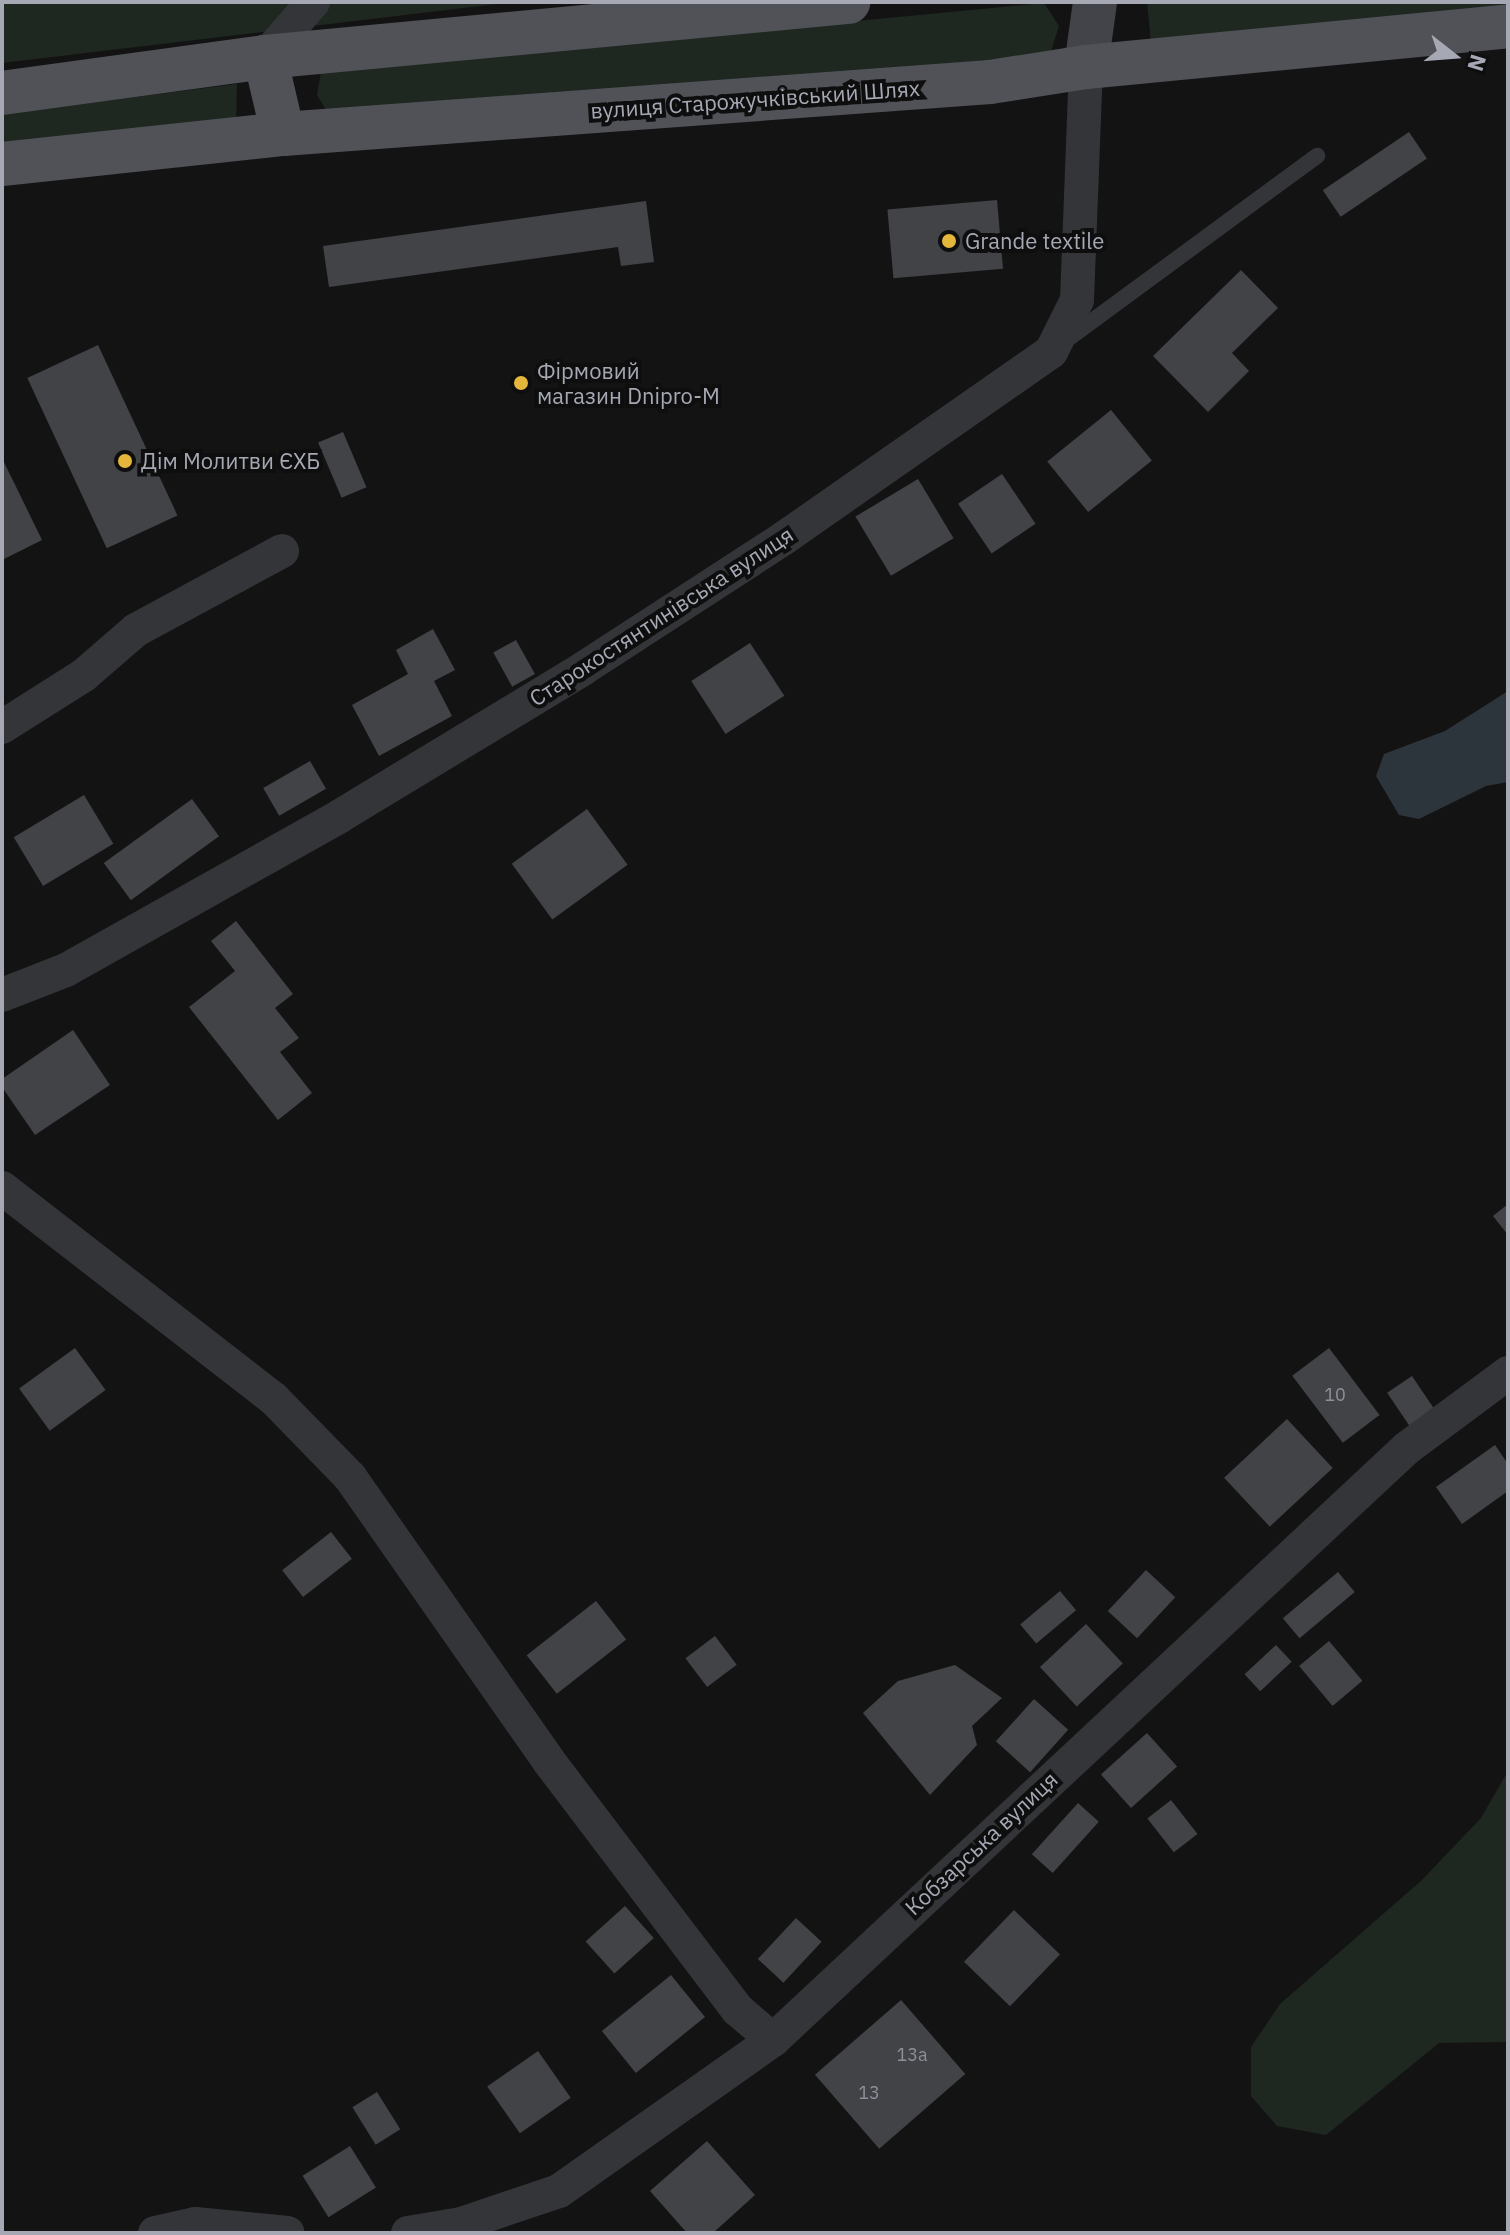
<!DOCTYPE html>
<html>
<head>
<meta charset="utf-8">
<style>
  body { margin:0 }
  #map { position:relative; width:1510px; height:2235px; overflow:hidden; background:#131314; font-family:"IBM Plex Sans",sans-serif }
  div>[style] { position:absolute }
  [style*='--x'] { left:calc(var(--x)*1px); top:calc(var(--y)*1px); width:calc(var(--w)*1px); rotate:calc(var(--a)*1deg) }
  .green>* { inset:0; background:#1f2721 }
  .water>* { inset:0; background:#2d353c }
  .building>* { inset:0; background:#424347; transform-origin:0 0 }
  .service>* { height:16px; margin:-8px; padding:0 8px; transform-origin:8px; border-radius:8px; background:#343539 }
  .minor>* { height:34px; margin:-17px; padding:0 17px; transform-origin:17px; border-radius:17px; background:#343539 }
  .secondary>* { height:44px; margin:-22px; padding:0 22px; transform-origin:22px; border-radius:22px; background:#424449 }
  .primary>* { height:44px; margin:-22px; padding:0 22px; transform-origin:22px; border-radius:22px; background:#505258 }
  .dots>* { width:22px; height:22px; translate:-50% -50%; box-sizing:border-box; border:4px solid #0e0e0f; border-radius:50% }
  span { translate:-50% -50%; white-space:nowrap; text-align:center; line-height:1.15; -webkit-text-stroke:8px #0e0e0f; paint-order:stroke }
  .number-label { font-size:18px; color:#8d9099 }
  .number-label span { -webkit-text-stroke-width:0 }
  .street-label { font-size:22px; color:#a6a9b4 }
  .poi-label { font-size:22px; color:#a6a9b4 }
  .left { translate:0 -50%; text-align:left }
  .frame { position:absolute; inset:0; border:4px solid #a6a9b4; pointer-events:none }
  .north { position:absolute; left:1414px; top:16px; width:80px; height:80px; -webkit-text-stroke:6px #0e0e0f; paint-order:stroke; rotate:107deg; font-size:22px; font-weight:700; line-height:32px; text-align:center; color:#a6a9b4 }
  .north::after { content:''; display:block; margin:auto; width:28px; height:36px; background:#a6a9b4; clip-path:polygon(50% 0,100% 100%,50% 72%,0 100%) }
</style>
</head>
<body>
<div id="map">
  <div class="green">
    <i style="clip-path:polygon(2px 2px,514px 2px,2px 63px)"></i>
    <i style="clip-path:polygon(1147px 2px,1508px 2px,1508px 6px,1151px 43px)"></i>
    <i style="clip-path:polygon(1044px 3px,1059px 26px,1050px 55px,329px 115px,317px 95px,321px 72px)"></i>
    <i style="clip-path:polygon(237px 84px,236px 123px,2px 147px,2px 114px)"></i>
    <i style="clip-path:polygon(1508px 1771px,1508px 2042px,1439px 2043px,1326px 2135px,1277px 2126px,1251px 2096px,1251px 2047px,1280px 2004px,1422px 1880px,1481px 1818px)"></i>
  </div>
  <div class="water">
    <i style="clip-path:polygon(1508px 691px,1508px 782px,1486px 786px,1419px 819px,1399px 815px,1376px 776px,1384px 754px,1445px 731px)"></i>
  </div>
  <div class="building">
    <i style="left:1409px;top:132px;width:32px;height:104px;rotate:56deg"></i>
    <i style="left:997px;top:200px;width:69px;height:110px;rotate:85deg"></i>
    <i style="clip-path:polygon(646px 201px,654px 262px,621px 266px,618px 247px,329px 287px,323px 246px)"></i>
    <i style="clip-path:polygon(1241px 270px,1278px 308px,1232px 353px,1249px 371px,1208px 412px,1153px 356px)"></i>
    <i style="left:98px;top:345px;width:188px;height:78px;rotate:65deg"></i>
    <i style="left:1111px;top:410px;width:65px;height:82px;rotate:51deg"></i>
    <i style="left:343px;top:432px;width:60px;height:27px;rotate:67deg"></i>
    <i style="clip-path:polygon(2px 458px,42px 540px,2px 560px)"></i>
    <i style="left:1002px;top:474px;width:60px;height:53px;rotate:56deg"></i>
    <i style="left:918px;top:479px;width:69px;height:73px;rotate:59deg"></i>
    <i style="clip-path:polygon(433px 629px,455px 670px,434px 681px,452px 716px,379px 756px,352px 705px,408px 674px,396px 650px)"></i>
    <i style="left:516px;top:640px;width:39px;height:26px;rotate:61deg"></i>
    <i style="left:750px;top:643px;width:63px;height:70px;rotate:57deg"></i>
    <i style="left:310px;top:761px;width:32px;height:54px;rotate:60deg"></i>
    <i style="left:84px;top:795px;width:57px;height:82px;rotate:59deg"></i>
    <i style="left:192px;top:799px;width:46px;height:109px;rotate:54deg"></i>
    <i style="left:587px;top:809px;width:69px;height:93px;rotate:54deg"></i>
    <i style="clip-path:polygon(236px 921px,293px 994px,275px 1008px,299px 1038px,280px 1052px,312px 1093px,278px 1120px,189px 1007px,235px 971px,211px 941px)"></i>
    <i style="clip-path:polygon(73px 1030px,110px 1085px,35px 1135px,2px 1087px,2px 1079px)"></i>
    <i style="clip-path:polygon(1508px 1204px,1508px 1235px,1493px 1216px)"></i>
    <i style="left:75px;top:1348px;width:52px;height:69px;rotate:54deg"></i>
    <i style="left:1329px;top:1348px;width:84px;height:46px;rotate:53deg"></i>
    <i style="left:1412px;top:1376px;width:41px;height:30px;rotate:56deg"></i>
    <i style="left:1287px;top:1419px;width:67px;height:86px;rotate:47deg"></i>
    <i style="clip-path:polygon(1495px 1445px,1508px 1464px,1508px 1491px,1462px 1524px,1436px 1487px)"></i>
    <i style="left:331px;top:1532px;width:34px;height:62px;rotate:52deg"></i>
    <i style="left:1146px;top:1570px;width:40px;height:56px;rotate:43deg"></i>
    <i style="left:1338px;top:1572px;width:26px;height:72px;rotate:50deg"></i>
    <i style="left:1060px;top:1591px;width:25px;height:52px;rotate:50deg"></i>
    <i style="left:596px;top:1601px;width:49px;height:88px;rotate:52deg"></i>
    <i style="left:1086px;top:1624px;width:54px;height:63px;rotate:47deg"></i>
    <i style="left:715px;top:1636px;width:36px;height:37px;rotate:53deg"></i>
    <i style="left:1329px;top:1641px;width:52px;height:39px;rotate:50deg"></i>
    <i style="left:1276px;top:1645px;width:23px;height:43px;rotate:47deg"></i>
    <i style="clip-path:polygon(955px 1665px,1002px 1698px,972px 1726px,977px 1745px,930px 1795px,863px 1713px,898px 1681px)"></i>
    <i style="left:1034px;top:1699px;width:46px;height:57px;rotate:42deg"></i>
    <i style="left:1147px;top:1733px;width:45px;height:62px;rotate:48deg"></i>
    <i style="left:1171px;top:1800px;width:43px;height:30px;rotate:52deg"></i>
    <i style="left:1078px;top:1803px;width:28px;height:69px;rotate:42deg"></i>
    <i style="left:625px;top:1906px;width:43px;height:53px;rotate:48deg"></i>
    <i style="left:1014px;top:1910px;width:64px;height:72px;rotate:44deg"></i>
    <i style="left:796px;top:1918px;width:35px;height:56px;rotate:43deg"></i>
    <i style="left:671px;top:1975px;width:54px;height:89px;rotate:51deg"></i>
    <i style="left:901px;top:2000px;width:98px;height:114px;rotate:49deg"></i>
    <i style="left:538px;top:2051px;width:57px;height:62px;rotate:55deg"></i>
    <i style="left:377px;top:2092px;width:44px;height:29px;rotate:58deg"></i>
    <i style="clip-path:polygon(707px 2141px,755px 2195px,713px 2233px,687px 2233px,650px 2191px)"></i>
    <i style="left:350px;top:2146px;width:49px;height:56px;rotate:58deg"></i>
  </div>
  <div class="service">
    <i style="--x:1065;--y:341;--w:313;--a:-36.3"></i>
  </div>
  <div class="minor">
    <i style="--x:265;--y:57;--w:73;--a:-48.9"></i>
    <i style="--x:2;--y:727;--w:97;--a:-32.4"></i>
    <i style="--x:84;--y:675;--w:69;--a:-40.9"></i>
    <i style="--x:136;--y:630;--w:166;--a:-28.4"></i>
    <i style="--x:2;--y:995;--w:69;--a:-21.3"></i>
    <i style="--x:66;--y:970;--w:314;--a:-29.3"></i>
    <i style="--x:340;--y:816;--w:285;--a:-31.2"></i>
    <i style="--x:584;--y:668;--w:239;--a:-33"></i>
    <i style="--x:784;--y:538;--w:325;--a:-34.9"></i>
    <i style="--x:1051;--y:352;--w:58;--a:-63.4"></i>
    <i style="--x:1077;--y:300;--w:233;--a:-87.8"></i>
    <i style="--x:2;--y:1188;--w:344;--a:37.8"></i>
    <i style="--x:274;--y:1399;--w:109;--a:45.7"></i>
    <i style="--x:350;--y:1477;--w:345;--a:55"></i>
    <i style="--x:548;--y:1760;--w:314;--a:52.8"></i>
    <i style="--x:738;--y:2010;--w:46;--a:40.6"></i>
    <i style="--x:155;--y:2233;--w:41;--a:-12.7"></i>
    <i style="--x:195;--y:2224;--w:93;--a:5.5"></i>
    <i style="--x:408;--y:2233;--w:54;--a:-9.6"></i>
    <i style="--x:461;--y:2224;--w:103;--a:-18.6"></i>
    <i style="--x:559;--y:2191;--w:262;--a:-35.2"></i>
    <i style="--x:773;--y:2040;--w:867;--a:-43.04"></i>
    <i style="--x:1407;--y:1448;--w:126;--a:-36.6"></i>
  </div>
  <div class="secondary">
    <i style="--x:1086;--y:67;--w:66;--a:-82.1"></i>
  </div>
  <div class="primary">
    <i style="--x:265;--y:57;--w:79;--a:76.8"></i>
    <i style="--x:2;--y:93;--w:265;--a:-7.8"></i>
    <i style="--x:265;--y:57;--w:586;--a:-5.39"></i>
    <i style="--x:2;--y:164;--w:283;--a:-6.1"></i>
    <i style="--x:283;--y:134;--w:709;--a:-4.21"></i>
    <i style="--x:990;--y:82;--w:97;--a:-8.9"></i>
    <i style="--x:1086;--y:67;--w:424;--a:-5.5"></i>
  </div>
  <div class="dots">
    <i style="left:949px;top:241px;background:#e4b63c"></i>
    <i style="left:521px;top:383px;background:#e4b63c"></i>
    <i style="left:125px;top:461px;background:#e4b63c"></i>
  </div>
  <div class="number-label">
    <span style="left:1335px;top:1395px">10</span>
    <span style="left:912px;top:2055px">13а</span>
    <span style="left:869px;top:2093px">13</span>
  </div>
  <div class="street-label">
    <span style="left:755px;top:99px;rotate:-4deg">вулиця Старожучківський Шлях</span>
    <span style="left:661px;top:616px;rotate:-33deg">Старокостянтинівська вулиця</span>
    <span style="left:981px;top:1843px;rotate:-43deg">Кобзарська вулиця</span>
  </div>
  <div class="poi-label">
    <span class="left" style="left:965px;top:241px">Grande textile</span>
    <span class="left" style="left:537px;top:383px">Фірмовий<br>магазин Dnipro-M</span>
    <span class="left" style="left:141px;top:461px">Дім Молитви ЄХБ</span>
  </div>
  <div class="frame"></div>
  <div class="north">N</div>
</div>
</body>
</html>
